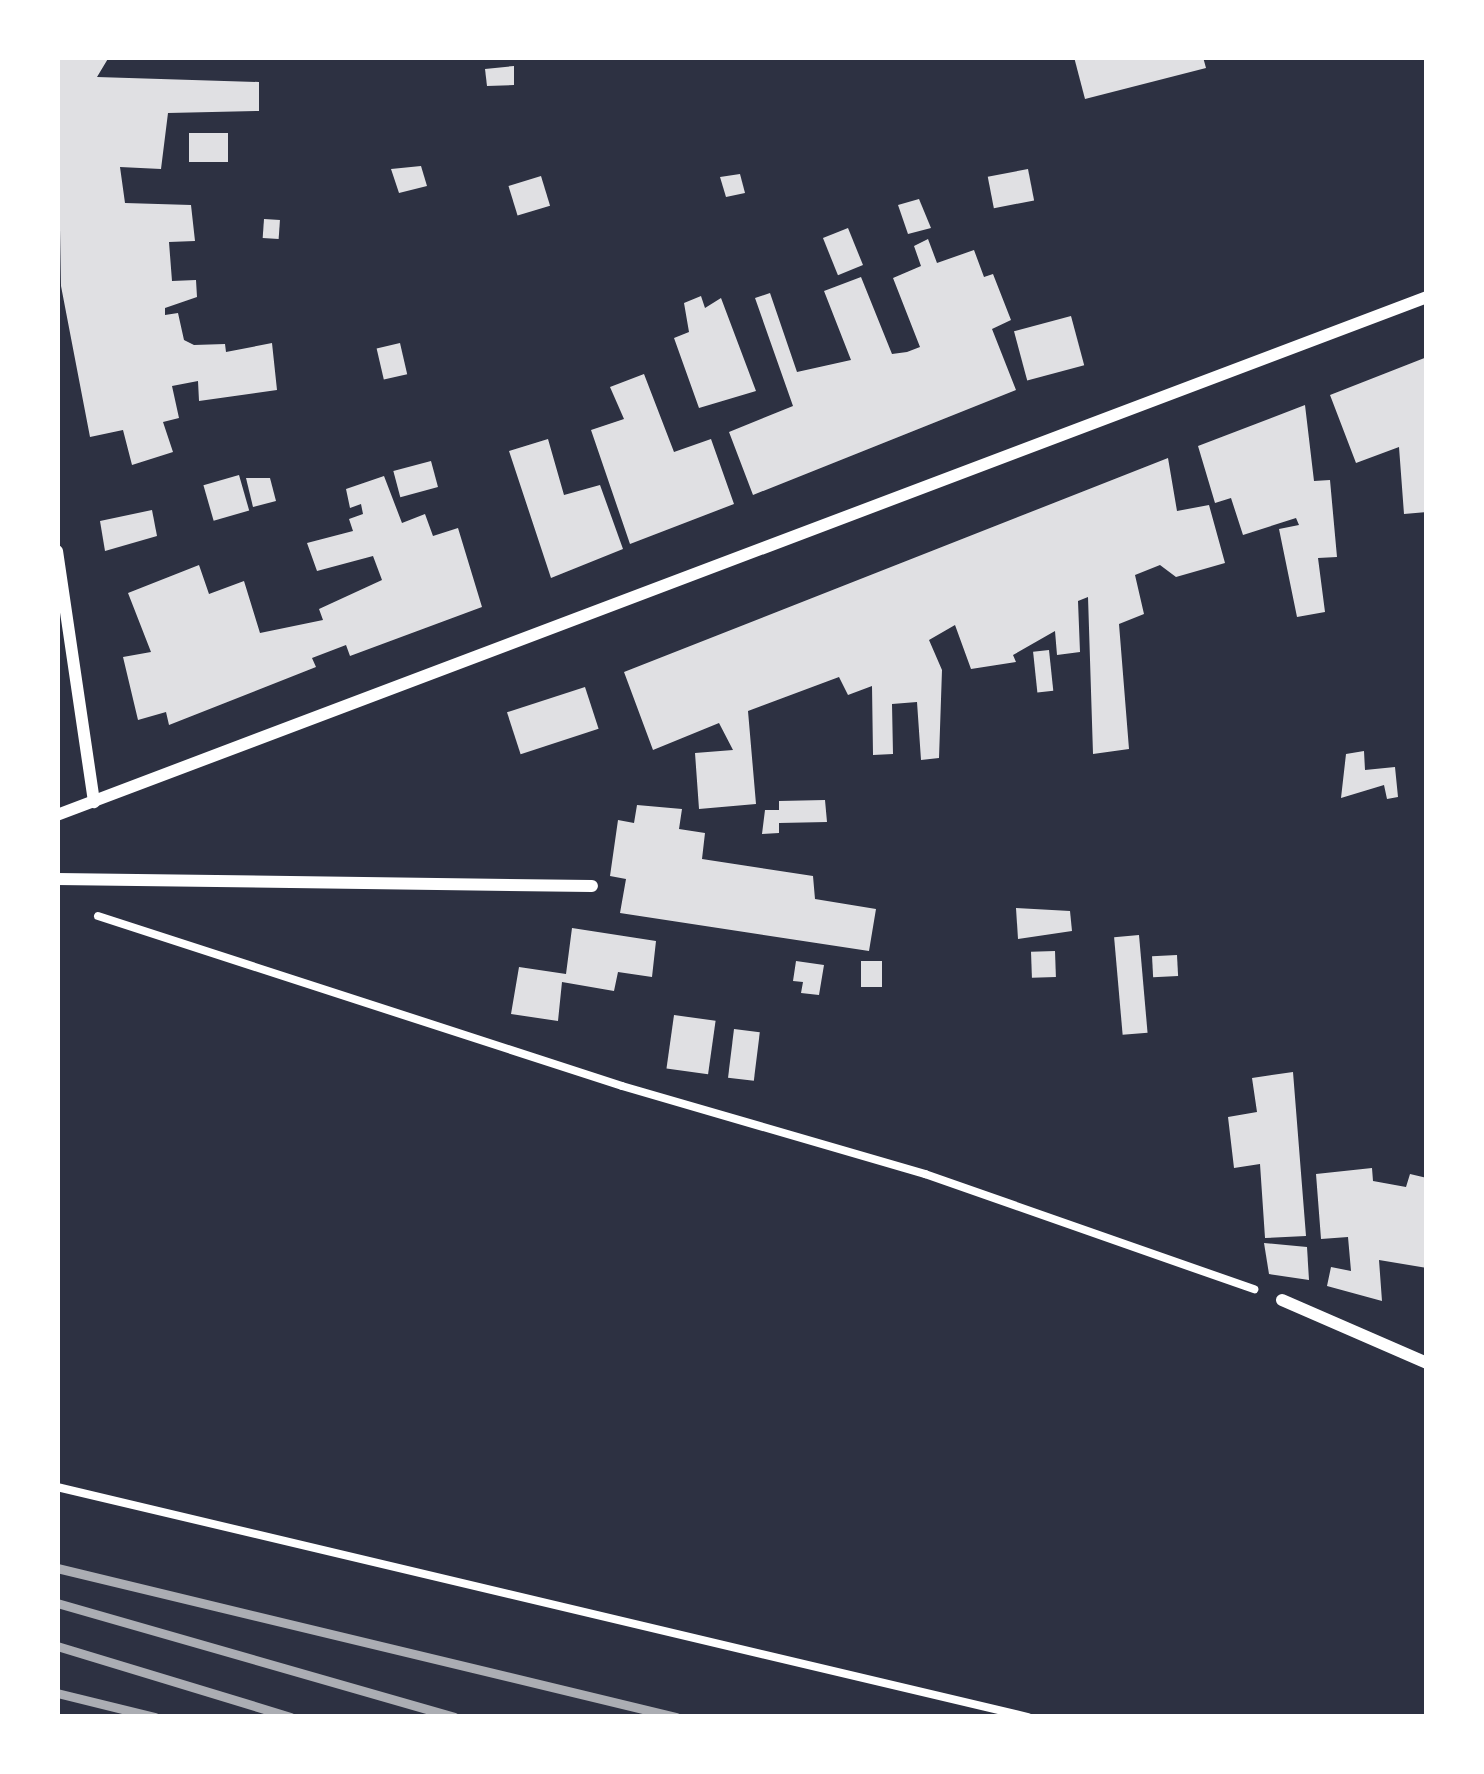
<!DOCTYPE html>
<html>
<head>
<meta charset="utf-8">
<style>
  body { margin:0 }
  #map { position:relative; width:1484px; height:1774px; overflow:hidden; background:#2d3142; font-family:"Open Sans",sans-serif }
  div>[style] { position:absolute }
  [style*='--x'] { left:calc(var(--x)*1px); top:calc(var(--y)*1px); width:calc(var(--w)*1px); rotate:calc(var(--a)*1deg) }
  .building>* { inset:0; background:#e0e0e3; transform-origin:0 0 }
  .path>* { height:8px; margin:-4px; padding:0 4px; transform-origin:4px; border-radius:4px; background:#fff }
  .minor>* { height:12px; margin:-6px; padding:0 6px; transform-origin:6px; border-radius:6px; background:#fff }
  .rail>* { height:9px; margin:-4.5px; padding:0 4.5px; transform-origin:4.5px; border-radius:4.5px; background:#abadb3 }
  span { translate:-50% -50%; white-space:nowrap; text-align:center; line-height:1.15; -webkit-text-stroke:9px #fff; paint-order:stroke }
  .frame { position:absolute; inset:0; border:60px solid #fff; pointer-events:none }
</style>
</head>
<body>
<div id="map">
  <div class="building">
    <i style="clip-path:polygon(57px 57px,109px 57px,97px 77px,259px 82px,259px 111px,168px 113px,161px 169px,120px 167px,125px 203px,191px 205px,195px 241px,169px 242px,172px 281px,196px 280px,197px 297px,165px 308px,165px 315px,178px 313px,184px 340px,194px 345px,225px 344px,226px 352px,272px 343px,277px 390px,199px 401px,198px 381px,172px 386px,179px 418px,163px 422px,173px 452px,132px 465px,123px 430px,90px 437px,61px 286px)"></i>
    <i style="clip-path:polygon(1074px 57px,1203px 57px,1206px 68px,1085px 99px)"></i>
    <i style="clip-path:polygon(514px 66px,514px 85px,487px 86px,485px 69px)"></i>
    <i style="left:189px;top:133px;width:39px;height:29px"></i>
    <i style="clip-path:polygon(421px 166px,427px 186px,399px 193px,391px 169px)"></i>
    <i style="left:1028px;top:169px;width:32px;height:41px;rotate:79deg"></i>
    <i style="clip-path:polygon(740px 174px,745px 193px,726px 197px,720px 177px)"></i>
    <i style="left:541px;top:176px;width:31px;height:34px;rotate:73deg"></i>
    <i style="clip-path:polygon(919px 199px,931px 228px,908px 234px,898px 205px)"></i>
    <i style="left:264px;top:219px;width:16px;height:19px;rotate:4deg"></i>
    <i style="left:848px;top:228px;width:40px;height:27px;rotate:68deg"></i>
    <i style="clip-path:polygon(928px 239px,937px 263px,974px 250px,984px 277px,993px 274px,1011px 320px,992px 329px,1016px 390px,753px 495px,729px 432px,793px 406px,755px 298px,770px 293px,797px 372px,851px 360px,824px 291px,861px 277px,892px 354px,907px 352px,920px 347px,893px 278px,921px 266px,914px 246px)"></i>
    <i style="clip-path:polygon(701px 296px,705px 308px,721px 298px,756px 391px,699px 408px,674px 338px,689px 332px,684px 303px)"></i>
    <i style="left:1071px;top:316px;width:51px;height:59px;rotate:75deg"></i>
    <i style="left:400px;top:343px;width:32px;height:24px;rotate:77deg"></i>
    <i style="clip-path:polygon(1427px 357px,1427px 512px,1404px 514px,1399px 447px,1356px 463px,1330px 395px)"></i>
    <i style="clip-path:polygon(644px 374px,674px 452px,711px 439px,734px 504px,630px 544px,591px 430px,624px 419px,610px 387px)"></i>
    <i style="clip-path:polygon(1305px 405px,1314px 481px,1330px 480px,1337px 557px,1318px 558px,1325px 612px,1297px 617px,1279px 529px,1299px 525px,1296px 518px,1243px 535px,1231px 498px,1215px 503px,1198px 446px)"></i>
    <i style="clip-path:polygon(548px 439px,564px 495px,600px 485px,623px 549px,551px 578px,509px 451px)"></i>
    <i style="clip-path:polygon(1168px 458px,1177px 511px,1209px 505px,1225px 563px,1176px 577px,1160px 565px,1135px 575px,1144px 614px,1119px 624px,1129px 749px,1093px 754px,1088px 597px,1078px 601px,1080px 652px,1057px 655px,1055px 631px,1013px 655px,1016px 662px,971px 669px,955px 625px,929px 640px,942px 670px,939px 758px,921px 760px,917px 702px,892px 704px,893px 754px,873px 755px,872px 686px,848px 695px,839px 677px,748px 711px,756px 804px,699px 809px,695px 753px,733px 750px,719px 723px,653px 750px,624px 672px)"></i>
    <i style="left:431px;top:461px;width:27px;height:39px;rotate:75deg"></i>
    <i style="left:239px;top:475px;width:37px;height:37px;rotate:74deg"></i>
    <i style="clip-path:polygon(384px 476px,402px 523px,425px 514px,433px 536px,458px 528px,482px 607px,350px 656px,346px 645px,312px 658px,316px 667px,169px 725px,166px 712px,138px 720px,123px 657px,151px 652px,128px 593px,199px 565px,209px 594px,244px 581px,260px 633px,323px 620px,319px 609px,382px 580px,373px 556px,317px 571px,307px 543px,353px 531px,349px 519px,363px 514px,361px 504px,350px 508px,346px 489px)"></i>
    <i style="clip-path:polygon(246px 478px,270px 478px,276px 501px,253px 507px)"></i>
    <i style="clip-path:polygon(152px 510px,157px 536px,105px 551px,100px 521px)"></i>
    <i style="left:1049px;top:650px;width:41px;height:16px;rotate:84deg"></i>
    <i style="left:585px;top:687px;width:44px;height:82px;rotate:72deg"></i>
    <i style="clip-path:polygon(1364px 751px,1365px 770px,1395px 767px,1398px 797px,1387px 799px,1384px 785px,1341px 798px,1346px 754px)"></i>
    <i style="clip-path:polygon(825px 800px,827px 822px,779px 823px,779px 833px,762px 834px,765px 810px,779px 810px,779px 801px)"></i>
    <i style="clip-path:polygon(637px 805px,682px 809px,679px 829px,705px 833px,702px 859px,813px 876px,815px 899px,876px 909px,869px 951px,620px 913px,626px 879px,610px 876px,618px 820px,634px 823px)"></i>
    <i style="clip-path:polygon(1016px 908px,1070px 911px,1072px 931px,1018px 939px)"></i>
    <i style="clip-path:polygon(572px 928px,656px 941px,652px 977px,618px 972px,614px 991px,562px 982px,558px 1021px,511px 1014px,519px 967px,566px 974px)"></i>
    <i style="left:1139px;top:935px;width:98px;height:25px;rotate:85deg"></i>
    <i style="left:1055px;top:951px;width:26px;height:24px;rotate:88deg"></i>
    <i style="left:1177px;top:955px;width:21px;height:25px;rotate:87deg"></i>
    <i style="clip-path:polygon(796px 961px,824px 965px,819px 995px,801px 993px,803px 982px,793px 981px)"></i>
    <i style="left:861px;top:961px;width:21px;height:26px"></i>
    <i style="left:674px;top:1015px;width:42px;height:54px;rotate:8deg"></i>
    <i style="left:734px;top:1029px;width:26px;height:49px;rotate:7deg"></i>
    <i style="clip-path:polygon(1293px 1072px,1306px 1236px,1265px 1238px,1260px 1164px,1234px 1168px,1228px 1117px,1257px 1112px,1252px 1078px)"></i>
    <i style="clip-path:polygon(1372px 1168px,1373px 1181px,1406px 1187px,1410px 1174px,1427px 1178px,1427px 1268px,1379px 1260px,1382px 1301px,1327px 1286px,1331px 1267px,1351px 1271px,1348px 1237px,1321px 1239px,1316px 1174px)"></i>
    <i style="clip-path:polygon(1264px 1243px,1307px 1247px,1309px 1280px,1269px 1274px)"></i>
  </div>
  <div class="path">
    <i style="--x:98;--y:916;--w:551;--a:17.97"></i>
    <i style="--x:622;--y:1086;--w:316;--a:16.2"></i>
    <i style="--x:925;--y:1174;--w:349;--a:19.3"></i>
    <i style="--x:57;--y:1487;--w:998;--a:13.33"></i>
  </div>
  <div class="minor">
    <i style="--x:57;--y:551;--w:254;--a:81.6"></i>
    <i style="--x:57;--y:815;--w:1465;--a:-20.71"></i>
    <i style="--x:57;--y:879;--w:535;--a:0.75"></i>
    <i style="--x:1282;--y:1300;--w:158;--a:23.5"></i>
  </div>
  <div class="rail">
    <i style="--x:57;--y:1568;--w:637;--a:13.53"></i>
    <i style="--x:57;--y:1603;--w:413;--a:16"></i>
    <i style="--x:57;--y:1646;--w:244;--a:16.9"></i>
    <i style="--x:57;--y:1693;--w:101;--a:13.8"></i>
  </div>
  <div class="frame"></div>
</div>
</body>
</html>
